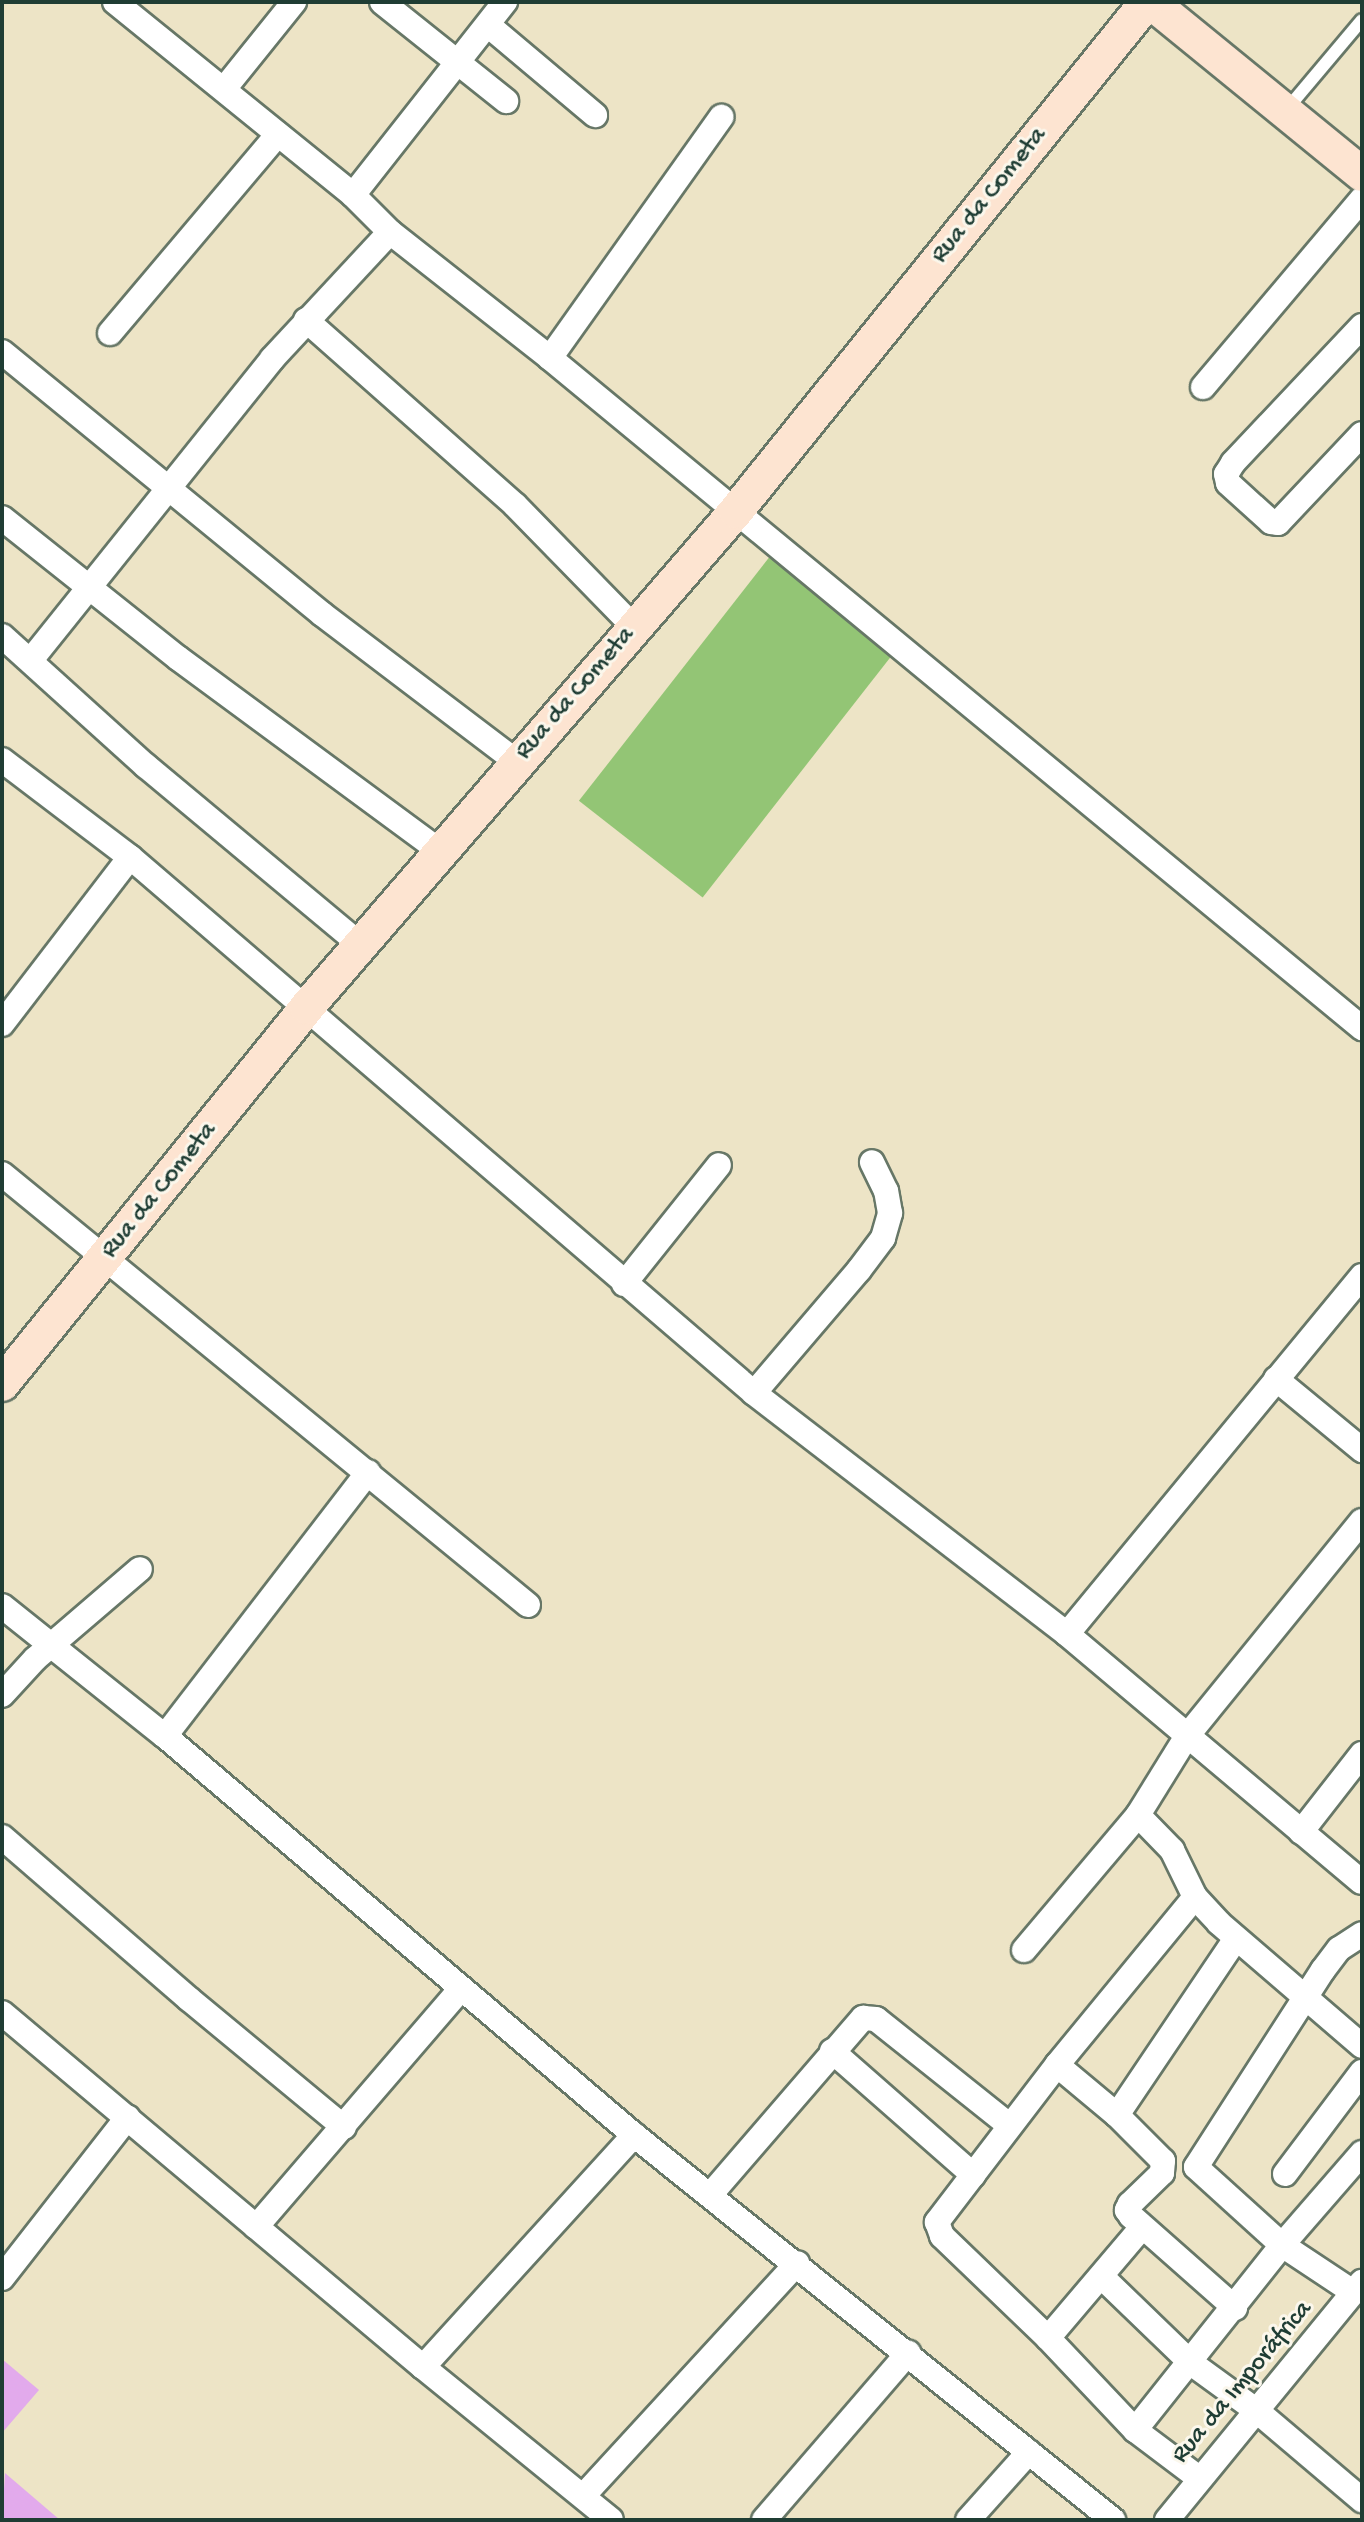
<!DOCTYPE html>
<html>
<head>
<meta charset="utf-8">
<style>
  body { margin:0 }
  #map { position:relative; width:1364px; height:2522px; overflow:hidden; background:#ede4c6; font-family:"Gochi Hand",sans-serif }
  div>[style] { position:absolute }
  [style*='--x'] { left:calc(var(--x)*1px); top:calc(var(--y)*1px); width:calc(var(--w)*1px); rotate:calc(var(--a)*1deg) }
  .green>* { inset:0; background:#93c575; transform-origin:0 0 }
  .building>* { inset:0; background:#e2aaec }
  .roads { filter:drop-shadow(2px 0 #677767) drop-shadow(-2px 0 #677767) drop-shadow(0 2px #677767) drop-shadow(0 -2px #677767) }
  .lane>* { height:12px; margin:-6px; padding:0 6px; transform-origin:6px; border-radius:6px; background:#fff }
  .street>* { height:24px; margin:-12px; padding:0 12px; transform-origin:12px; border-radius:12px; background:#fff }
  .secondary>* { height:34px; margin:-17px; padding:0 17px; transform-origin:17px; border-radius:17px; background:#fde4d1 }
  span { translate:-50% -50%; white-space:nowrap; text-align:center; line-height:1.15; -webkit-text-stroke:6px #fbf7ec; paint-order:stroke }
  .street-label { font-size:26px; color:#1f3d34 }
  .frame { position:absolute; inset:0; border:4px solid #1f3d34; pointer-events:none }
</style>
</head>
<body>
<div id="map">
  <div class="green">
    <i style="left:771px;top:555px;width:157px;height:312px;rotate:38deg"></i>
  </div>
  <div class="building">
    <i style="clip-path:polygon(2px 2359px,39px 2390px,2px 2433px)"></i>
    <i style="clip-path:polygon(5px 2473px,60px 2520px,2px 2520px)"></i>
  </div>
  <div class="roads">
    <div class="lane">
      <i style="--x:1287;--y:109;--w:116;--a:-49.9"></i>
    </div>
    <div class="street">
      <i style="--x:115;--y:2;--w:306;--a:39"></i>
      <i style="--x:353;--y:195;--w:52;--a:45"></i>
      <i style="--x:390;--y:232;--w:204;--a:38.2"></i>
      <i style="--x:550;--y:358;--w:1053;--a:39.53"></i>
      <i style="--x:382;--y:2;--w:159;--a:38.6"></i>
      <i style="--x:488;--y:25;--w:140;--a:40.1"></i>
      <i style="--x:224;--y:89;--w:112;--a:-51.2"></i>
      <i style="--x:353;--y:195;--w:246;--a:-51.8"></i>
      <i style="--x:306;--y:320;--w:279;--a:41.5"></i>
      <i style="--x:515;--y:505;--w:172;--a:45.7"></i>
      <i style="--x:1362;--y:326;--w:188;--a:133.3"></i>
      <i style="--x:1233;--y:463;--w:13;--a:122"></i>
      <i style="--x:1226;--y:474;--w:9;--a:77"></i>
      <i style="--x:1228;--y:483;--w:58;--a:42.2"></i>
      <i style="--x:1271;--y:522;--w:7;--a:8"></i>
      <i style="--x:1278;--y:523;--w:122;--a:-46.7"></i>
      <i style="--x:110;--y:333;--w:260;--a:-49.8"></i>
      <i style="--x:2;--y:352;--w:414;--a:39.3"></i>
      <i style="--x:322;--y:614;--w:245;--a:37.2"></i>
      <i style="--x:550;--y:358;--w:296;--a:-54.6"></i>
      <i style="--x:1203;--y:387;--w:246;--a:-49.8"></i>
      <i style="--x:2;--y:518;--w:225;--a:38.5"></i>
      <i style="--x:178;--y:658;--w:325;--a:36.4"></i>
      <i style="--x:2;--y:636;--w:194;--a:42.1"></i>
      <i style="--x:146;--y:766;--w:280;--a:39.8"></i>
      <i style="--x:31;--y:660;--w:386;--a:-51.3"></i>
      <i style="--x:272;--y:359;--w:173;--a:-47.1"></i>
      <i style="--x:2;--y:760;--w:161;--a:37.2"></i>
      <i style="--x:130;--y:857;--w:823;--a:40.66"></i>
      <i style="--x:754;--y:1393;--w:395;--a:37.6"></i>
      <i style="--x:1067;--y:1634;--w:385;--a:40.1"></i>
      <i style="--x:2;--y:1024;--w:210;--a:-52.5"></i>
      <i style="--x:2;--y:1174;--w:680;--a:39.33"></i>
      <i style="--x:624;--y:1284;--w:152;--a:-51.4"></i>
      <i style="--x:1276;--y:1379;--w:112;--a:39.5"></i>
      <i style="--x:754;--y:1393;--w:162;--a:-49.5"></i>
      <i style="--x:859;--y:1270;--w:40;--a:-53"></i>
      <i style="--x:883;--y:1238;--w:26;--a:-74"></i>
      <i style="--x:890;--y:1213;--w:22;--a:-100"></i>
      <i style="--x:886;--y:1191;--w:32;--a:-116"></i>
      <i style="--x:2;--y:1606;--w:208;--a:38.6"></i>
      <i style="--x:165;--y:1736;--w:616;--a:40.39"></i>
      <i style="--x:634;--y:2135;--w:615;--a:38.79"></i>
      <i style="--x:1067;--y:1634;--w:464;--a:-50.5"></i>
      <i style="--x:2;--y:1695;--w:49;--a:-47.5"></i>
      <i style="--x:35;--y:1659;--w:138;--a:-40.6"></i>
      <i style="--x:165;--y:1736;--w:333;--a:-52.4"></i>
      <i style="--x:1138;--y:1815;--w:49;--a:45.8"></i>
      <i style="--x:1172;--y:1850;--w:52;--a:63.9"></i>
      <i style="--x:1195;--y:1897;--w:35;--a:47"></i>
      <i style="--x:1219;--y:1923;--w:189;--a:40.7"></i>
      <i style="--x:1301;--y:1832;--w:99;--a:-52"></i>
      <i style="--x:2;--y:1837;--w:247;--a:40.9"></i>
      <i style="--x:189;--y:1999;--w:201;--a:39.6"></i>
      <i style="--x:1195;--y:1897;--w:217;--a:129.4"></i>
      <i style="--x:1057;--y:2065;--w:198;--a:127.4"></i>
      <i style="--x:937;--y:2222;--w:15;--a:70"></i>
      <i style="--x:942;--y:2236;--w:147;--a:43.9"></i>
      <i style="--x:1048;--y:2338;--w:127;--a:46.6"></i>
      <i style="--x:1135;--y:2430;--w:80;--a:36.9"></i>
      <i style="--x:1024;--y:1950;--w:177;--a:-49.8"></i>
      <i style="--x:1138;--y:1815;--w:93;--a:-58.2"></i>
      <i style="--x:1187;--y:1736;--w:277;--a:-50.9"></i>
      <i style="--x:2;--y:2013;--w:550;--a:40.06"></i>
      <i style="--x:423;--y:2367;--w:242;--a:39.1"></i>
      <i style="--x:832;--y:2051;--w:188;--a:41.3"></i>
      <i style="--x:1057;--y:2065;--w:78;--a:39.8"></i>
      <i style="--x:1117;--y:2115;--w:65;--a:45"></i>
      <i style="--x:1163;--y:2161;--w:12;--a:95"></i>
      <i style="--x:1162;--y:2173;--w:45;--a:135.9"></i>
      <i style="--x:1130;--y:2204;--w:7;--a:117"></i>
      <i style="--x:1127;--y:2210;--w:7;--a:56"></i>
      <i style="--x:1131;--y:2216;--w:139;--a:41.5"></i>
      <i style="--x:1117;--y:2115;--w:211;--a:-56"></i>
      <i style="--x:1285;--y:2174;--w:128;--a:-53"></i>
      <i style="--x:711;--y:2194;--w:233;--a:-49.2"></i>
      <i style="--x:863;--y:2018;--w:13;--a:4"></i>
      <i style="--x:876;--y:2019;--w:171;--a:38.6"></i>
      <i style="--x:256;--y:2227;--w:314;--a:-49.3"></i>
      <i style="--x:1102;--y:2277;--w:124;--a:44"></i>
      <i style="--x:1191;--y:2363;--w:82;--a:36"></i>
      <i style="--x:1257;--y:2411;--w:138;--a:40.3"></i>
      <i style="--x:2;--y:2278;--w:204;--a:-52"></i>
      <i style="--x:1353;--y:2292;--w:85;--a:-146.5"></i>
      <i style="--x:1282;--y:2245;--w:116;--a:-137.8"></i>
      <i style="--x:1196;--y:2167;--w:234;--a:-57.2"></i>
      <i style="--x:1323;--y:1970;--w:26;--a:-53"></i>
      <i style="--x:1339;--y:1949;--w:27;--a:-33"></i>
      <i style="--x:1048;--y:2338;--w:145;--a:-49.7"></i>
      <i style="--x:423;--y:2367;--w:314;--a:-47.7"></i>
      <i style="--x:1135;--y:2430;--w:236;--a:-51.5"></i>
      <i style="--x:1282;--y:2245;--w:122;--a:-49"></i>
      <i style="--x:584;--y:2495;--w:315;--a:-47.4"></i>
      <i style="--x:764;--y:2520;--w:221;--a:-49.2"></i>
      <i style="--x:968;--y:2520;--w:91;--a:-48.1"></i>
      <i style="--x:1167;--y:2520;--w:308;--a:-50.7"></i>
    </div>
    <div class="secondary">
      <i style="--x:1151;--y:2;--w:272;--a:39.2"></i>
      <i style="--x:2;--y:1384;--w:485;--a:-51"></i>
      <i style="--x:307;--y:1007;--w:656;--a:-49.14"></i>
      <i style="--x:736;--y:511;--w:654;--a:-51.08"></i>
    </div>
  </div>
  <div class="street-label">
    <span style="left:990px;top:196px;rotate:-51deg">Rua da Cometa</span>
    <span style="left:576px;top:694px;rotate:-49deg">Rua da Cometa</span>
    <span style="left:160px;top:1191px;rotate:-51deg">Rua da Cometa</span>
    <span style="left:1243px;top:2383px;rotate:-50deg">Rua da Imporáfrica</span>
  </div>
  <div class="frame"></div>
</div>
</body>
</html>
